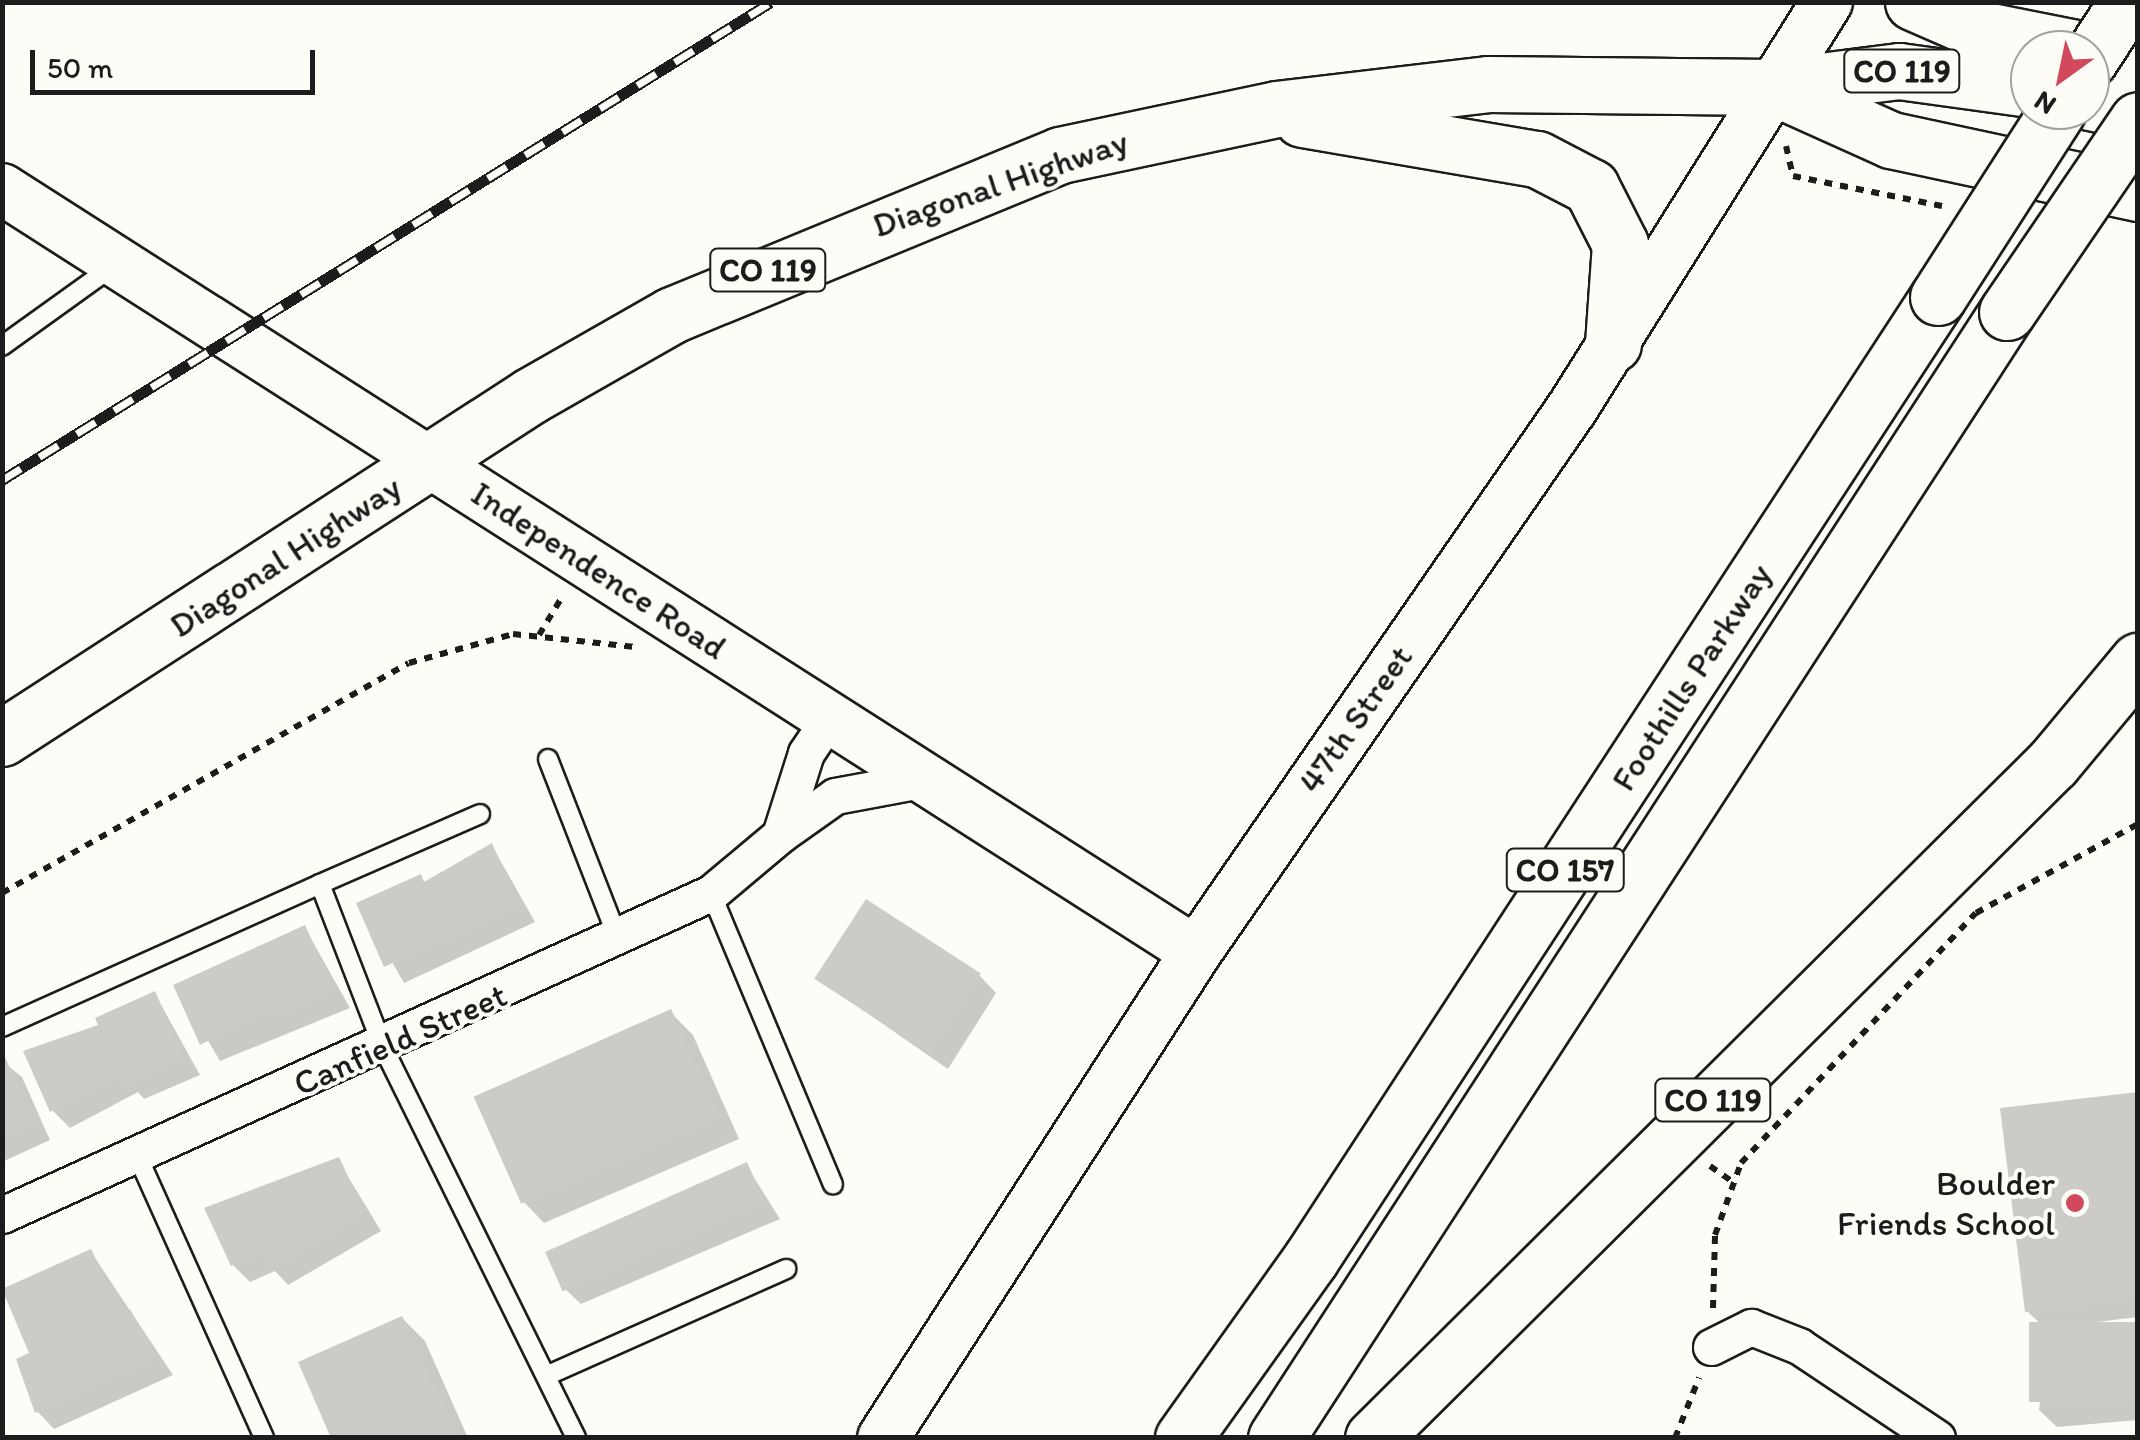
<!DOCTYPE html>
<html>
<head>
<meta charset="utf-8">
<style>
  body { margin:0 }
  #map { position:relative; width:2140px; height:1440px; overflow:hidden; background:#fdfcf7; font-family:Itim,sans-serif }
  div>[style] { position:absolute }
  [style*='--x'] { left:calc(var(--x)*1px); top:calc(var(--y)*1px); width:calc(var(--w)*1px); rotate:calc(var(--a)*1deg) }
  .shadow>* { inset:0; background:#0003 }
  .building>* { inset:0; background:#cccbc8; transform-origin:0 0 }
  .path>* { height:6px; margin-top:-3px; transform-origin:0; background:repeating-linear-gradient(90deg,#1c1c1c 0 8px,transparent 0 16px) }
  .roads { filter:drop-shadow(2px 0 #1c1c1c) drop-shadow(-2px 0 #1c1c1c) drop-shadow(0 2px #1c1c1c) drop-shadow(0 -2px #1c1c1c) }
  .lane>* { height:18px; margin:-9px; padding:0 9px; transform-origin:9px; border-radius:9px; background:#fdfcf7 }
  .street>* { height:35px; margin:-17.5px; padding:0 17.5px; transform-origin:17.5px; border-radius:17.5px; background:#fdfcf7 }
  .secondary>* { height:50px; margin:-25px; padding:0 25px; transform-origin:25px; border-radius:25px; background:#fdfcf7 }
  .highway>* { height:55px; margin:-27.5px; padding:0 27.5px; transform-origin:27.5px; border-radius:27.5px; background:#fdfcf7 }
  .rail>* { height:11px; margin-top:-5.5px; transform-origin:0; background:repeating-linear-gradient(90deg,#fdfcf7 0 22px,#1c1c1c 0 44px); box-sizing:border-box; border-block:2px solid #1c1c1c }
  .bridges { filter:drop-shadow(2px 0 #1c1c1c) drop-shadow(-2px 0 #1c1c1c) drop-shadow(0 2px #1c1c1c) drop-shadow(0 -2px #1c1c1c) }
  .highway-bridge>* { height:55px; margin:-27.5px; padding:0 27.5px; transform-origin:27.5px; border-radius:27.5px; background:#fdfcf7 }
  .dots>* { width:28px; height:28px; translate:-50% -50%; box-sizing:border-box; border:5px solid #fdfcf7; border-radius:50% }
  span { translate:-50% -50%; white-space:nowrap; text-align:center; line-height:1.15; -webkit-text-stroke:8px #fdfcf7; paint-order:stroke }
  .shield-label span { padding:2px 8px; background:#fdfcf7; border:2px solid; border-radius:8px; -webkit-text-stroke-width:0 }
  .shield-label { font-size:32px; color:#1c1c1c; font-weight:700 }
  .street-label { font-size:35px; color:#1c1c1c }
  .poi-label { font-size:35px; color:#1c1c1c }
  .right { translate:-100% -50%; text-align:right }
  .frame { position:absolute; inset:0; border:5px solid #1c1c1c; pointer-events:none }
  .north { position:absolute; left:2010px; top:30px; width:100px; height:100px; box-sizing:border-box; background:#fdfcf7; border:2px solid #a3a29f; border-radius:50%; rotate:213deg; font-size:28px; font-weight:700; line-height:40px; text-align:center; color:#1c1c1c }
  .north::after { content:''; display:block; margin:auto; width:35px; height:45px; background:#d1495b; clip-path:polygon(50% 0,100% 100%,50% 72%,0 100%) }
  .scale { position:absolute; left:30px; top:50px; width:285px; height:45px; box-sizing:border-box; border:5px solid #1c1c1c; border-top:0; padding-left:12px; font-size:30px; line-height:35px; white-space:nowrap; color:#1c1c1c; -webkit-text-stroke:8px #fdfcf7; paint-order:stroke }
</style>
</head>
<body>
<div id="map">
  <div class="shadow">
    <i style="clip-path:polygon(492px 846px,535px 922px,404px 983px,359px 904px,467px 867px,464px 859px)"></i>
    <i style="clip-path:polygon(305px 928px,350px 1008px,220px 1061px,176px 986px)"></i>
    <i style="clip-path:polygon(979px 975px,996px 993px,948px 1069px,818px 979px)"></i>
    <i style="clip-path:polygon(155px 994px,200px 1075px,144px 1099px,138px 1092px,70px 1128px,52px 1110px,101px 1026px)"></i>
    <i style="clip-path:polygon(670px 1012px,693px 1035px,739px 1139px,544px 1223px,522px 1200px,476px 1096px)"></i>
    <i style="clip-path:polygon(2px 1061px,22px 1077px,50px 1140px,2px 1162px)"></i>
    <i style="clip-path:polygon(2138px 1094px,2138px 1317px,2055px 1327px,2138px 1324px,2138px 1420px,2057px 1427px,2039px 1410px,2049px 1332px,2027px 1311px)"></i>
    <i style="clip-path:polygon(338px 1160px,381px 1231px,288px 1285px,275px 1271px,250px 1282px,233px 1265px)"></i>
    <i style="clip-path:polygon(746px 1165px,780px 1219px,581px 1304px,563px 1287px)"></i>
    <i style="clip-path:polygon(91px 1252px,173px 1375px,54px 1429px,37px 1411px)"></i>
    <i style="clip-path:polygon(402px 1318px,425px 1341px,468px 1438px,334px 1438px)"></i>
  </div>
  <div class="building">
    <i style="clip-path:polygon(492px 843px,519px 905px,384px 967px,356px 903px,421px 874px,424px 882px)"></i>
    <i style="left:866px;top:899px;width:137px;height:95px;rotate:33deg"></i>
    <i style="clip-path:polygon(305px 925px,334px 990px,275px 1017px,271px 1008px,200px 1045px,173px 985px)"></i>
    <i style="clip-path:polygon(155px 991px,184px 1057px,125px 1083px,121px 1075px,50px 1112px,23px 1051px,98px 1025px,95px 1018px)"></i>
    <i style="left:671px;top:1009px;width:117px;height:216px;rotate:66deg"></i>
    <i style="clip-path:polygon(5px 1057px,35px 1123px,2px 1137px,2px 1058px)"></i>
    <i style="clip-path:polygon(2138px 1092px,2138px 1298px,2025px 1312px,2000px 1108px)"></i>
    <i style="clip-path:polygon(339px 1157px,365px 1213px,269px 1269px,261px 1252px,231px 1266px,204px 1208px)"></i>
    <i style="left:747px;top:1162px;width:43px;height:221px;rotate:66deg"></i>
    <i style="clip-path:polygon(91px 1249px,122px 1313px,130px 1309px,157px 1357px,35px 1413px,16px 1359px,29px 1353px,2px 1289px)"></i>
    <i style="clip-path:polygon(402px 1316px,457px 1438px,331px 1438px,298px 1362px)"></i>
    <i style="left:2138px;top:1322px;width:80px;height:109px;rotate:90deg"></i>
  </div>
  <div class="path">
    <i style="--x:1786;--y:146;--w:31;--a:77"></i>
    <i style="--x:1793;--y:176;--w:152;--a:11.4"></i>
    <i style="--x:539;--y:635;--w:44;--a:-58.8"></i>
    <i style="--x:2;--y:893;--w:467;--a:-29.5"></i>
    <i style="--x:409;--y:663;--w:108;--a:-15.6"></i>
    <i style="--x:513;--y:634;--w:123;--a:6.1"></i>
    <i style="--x:1710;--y:1166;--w:29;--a:35"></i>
    <i style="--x:1713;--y:1308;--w:73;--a:-88.4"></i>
    <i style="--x:1715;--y:1235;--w:77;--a:-70.1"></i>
    <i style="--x:1741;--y:1163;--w:343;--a:-46.8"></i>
    <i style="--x:1976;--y:913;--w:185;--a:-28.8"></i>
    <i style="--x:1675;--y:1438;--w:65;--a:-68.2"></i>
  </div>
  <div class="roads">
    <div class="lane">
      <i style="--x:2;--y:346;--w:140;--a:-35.7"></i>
      <i style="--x:548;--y:759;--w:195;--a:68.7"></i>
      <i style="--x:480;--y:814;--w:175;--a:156.4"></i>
      <i style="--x:320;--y:884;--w:175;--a:68.9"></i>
      <i style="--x:383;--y:1047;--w:436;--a:63.7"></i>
      <i style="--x:711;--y:893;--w:316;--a:67.3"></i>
      <i style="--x:2;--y:1027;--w:349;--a:-24.2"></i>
      <i style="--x:137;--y:1155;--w:310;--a:65.8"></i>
      <i style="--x:548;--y:1375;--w:261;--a:-24"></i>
    </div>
    <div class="street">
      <i style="--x:780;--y:835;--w:67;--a:-35.3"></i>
      <i style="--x:835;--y:796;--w:94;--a:-10.5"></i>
      <i style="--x:2;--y:1215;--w:779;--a:-24.43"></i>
      <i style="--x:711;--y:893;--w:90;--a:-40"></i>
      <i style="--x:780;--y:835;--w:86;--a:-72.4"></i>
      <i style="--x:806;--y:753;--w:43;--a:-56.3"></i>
      <i style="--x:1711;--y:1347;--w:45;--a:-26.6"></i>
      <i style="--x:1751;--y:1327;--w:52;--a:21.6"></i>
      <i style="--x:1799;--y:1346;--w:166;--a:33.7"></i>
    </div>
    <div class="secondary">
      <i style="--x:2;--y:189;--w:1417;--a:32.58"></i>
      <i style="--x:883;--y:1438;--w:578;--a:-57.22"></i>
      <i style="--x:1196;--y:952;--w:663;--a:-55.33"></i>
      <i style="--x:1573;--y:407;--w:478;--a:-57.9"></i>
    </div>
    <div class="highway">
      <i style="--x:1913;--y:2;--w:62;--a:23.7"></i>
      <i style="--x:1970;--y:27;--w:118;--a:11.2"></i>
      <i style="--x:2090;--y:51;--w:49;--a:14"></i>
      <i style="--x:1773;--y:87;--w:129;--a:24.2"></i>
      <i style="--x:1891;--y:140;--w:253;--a:12.1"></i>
      <i style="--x:2090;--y:102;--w:49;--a:11.8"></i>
      <i style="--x:1302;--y:119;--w:238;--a:9.7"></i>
      <i style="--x:1537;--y:159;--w:61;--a:27.4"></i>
      <i style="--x:1591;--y:187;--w:64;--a:63"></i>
      <i style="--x:1620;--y:244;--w:100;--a:94"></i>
      <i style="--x:2;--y:738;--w:629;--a:-32.93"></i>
      <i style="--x:530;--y:396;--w:163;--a:-29.7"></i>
      <i style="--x:672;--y:315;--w:420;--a:-22.4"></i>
      <i style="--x:1060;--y:155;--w:221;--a:-12"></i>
      <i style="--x:1276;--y:109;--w:213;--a:-6.7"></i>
      <i style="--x:1488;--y:84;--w:285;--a:0.6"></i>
      <i style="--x:1773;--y:87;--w:127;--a:-7.2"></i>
      <i style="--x:1899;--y:71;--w:132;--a:7.8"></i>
      <i style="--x:1183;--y:1438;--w:219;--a:-54.5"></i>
      <i style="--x:1310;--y:1260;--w:1150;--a:-56.89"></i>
      <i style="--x:1276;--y:1438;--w:1342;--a:-57.01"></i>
      <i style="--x:1373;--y:1438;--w:958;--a:-44.79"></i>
      <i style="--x:2053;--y:763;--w:133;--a:-50.2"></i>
    </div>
  </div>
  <div class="rail">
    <i style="--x:2;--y:480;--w:905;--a:-31.86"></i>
  </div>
  <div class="bridges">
    <div class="highway-bridge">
      <i style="--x:2090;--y:59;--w:68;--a:-57"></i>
      <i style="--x:1938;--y:297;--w:222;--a:-57.3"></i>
      <i style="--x:2007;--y:312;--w:232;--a:-55.7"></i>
    </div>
  </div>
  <div class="dots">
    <i style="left:2075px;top:1203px;background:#d1495b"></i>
  </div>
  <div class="shield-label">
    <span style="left:1902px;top:71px">CO 119</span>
    <span style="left:768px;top:270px">CO 119</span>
    <span style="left:1565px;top:870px">CO 157</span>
    <span style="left:1713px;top:1100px">CO 119</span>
  </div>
  <div class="street-label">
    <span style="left:1000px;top:183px;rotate:-19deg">Diagonal Highway</span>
    <span style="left:285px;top:556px;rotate:-33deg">Diagonal Highway</span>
    <span style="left:599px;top:570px;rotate:33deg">Independence Road</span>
    <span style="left:1691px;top:677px;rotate:-57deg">Foothills Parkway</span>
    <span style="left:1355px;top:719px;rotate:-55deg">47th Street</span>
    <span style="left:400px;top:1039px;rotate:-24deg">Canfield Street</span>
  </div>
  <div class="poi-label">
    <span class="right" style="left:2055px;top:1203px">Boulder<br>Friends School</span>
  </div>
  <div class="frame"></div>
  <div class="north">N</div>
  <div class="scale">50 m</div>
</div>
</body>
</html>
